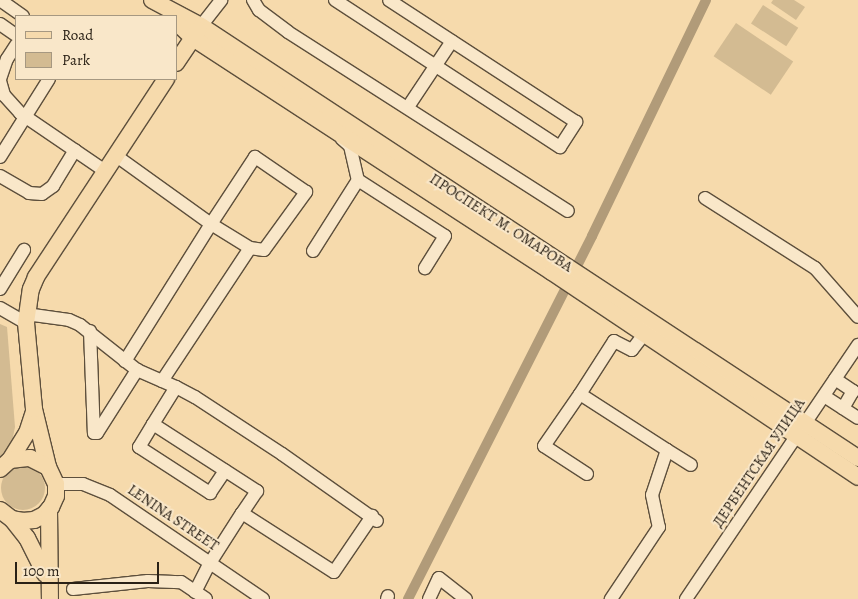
<!DOCTYPE html>
<html>
<head>
<meta charset="utf-8">
<style>
  body { margin:0 }
  #map { position:relative; width:858px; height:599px; overflow:hidden; background:#f6daac; font-family:Alegreya,serif }
  div>[style] { position:absolute }
  [style*='--x'] { left:calc(var(--x)*1px); top:calc(var(--y)*1px); width:calc(var(--w)*1px); rotate:calc(var(--a)*1deg) }
  .green>* { inset:0; background:#d3bb92; transform-origin:0 0 }
  .round { border-radius:50% }
  .canal>* { height:10px; margin:-5px; padding:0 5px; transform-origin:5px; border-radius:5px; background:#b19b79 }
  .roads { filter:drop-shadow(1px 0 #5d4f3c) drop-shadow(-1px 0 #5d4f3c) drop-shadow(0 1px #5d4f3c) drop-shadow(0 -1px #5d4f3c) }
  .minor>* { height:12px; margin:-6px; padding:0 6px; transform-origin:6px; border-radius:6px; background:#f9e7c9 }
  .major>* { height:16px; margin:-8px; padding:0 8px; transform-origin:8px; border-radius:8px; background:#f6daac }
  span { translate:-50% -50%; white-space:nowrap; text-align:center; line-height:1.15; -webkit-text-stroke:4px #f9e7c9; paint-order:stroke }
  .street-label { font-size:15px; color:#2a2116 }
  .legend { position:absolute; left:15px; top:15px; width:162px; height:65px; box-sizing:border-box; background:#f9e7c9; border:1px solid #a69881; margin:0; padding:6px 9px; list-style:none; font-size:15px; color:#2a2116 }
  .legend li { display:flex; align-items:center; gap:10px; height:25px }
  .legend b { width:25px; border:1px solid #a69881 }
  .scale { position:absolute; left:15px; top:562px; width:144px; height:22px; box-sizing:border-box; border:2px solid #2a2116; border-top:0; padding-left:6px; font-size:15px; line-height:18px; white-space:nowrap; color:#2a2116; -webkit-text-stroke:4px #f9e7c9; paint-order:stroke }
</style>
</head>
<body>
<div id="map">
  <div class="green">
    <i style="clip-path:polygon(773px 0,794px 0,805px 7px,796px 20px,771px 3px)"></i>
    <i style="left:763px;top:5px;width:42px;height:22px;rotate:33deg"></i>
    <i style="left:736px;top:23px;width:69px;height:40px;rotate:34deg"></i>
    <i style="clip-path:polygon(0 324px,7px 327px,15px 427px,12px 442px,0 457px)"></i>
    <i class="round" style="left:1px;top:466px;width:44px;height:44px"></i>
  </div>
  <div class="canal">
    <i style="--x:408;--y:599;--w:407;--a:-63.1"></i>
    <i style="--x:592;--y:236;--w:262;--a:-64.2"></i>
  </div>
  <div class="roads">
    <div class="minor">
      <i style="--x:0;--y:0;--w:28;--a:35"></i>
      <i style="--x:253;--y:0;--w:12;--a:59"></i>
      <i style="--x:259;--y:10;--w:36;--a:37"></i>
      <i style="--x:288;--y:32;--w:332;--a:32.6"></i>
      <i style="--x:335;--y:0;--w:269;--a:33.2"></i>
      <i style="--x:560;--y:147;--w:30;--a:-57"></i>
      <i style="--x:576;--y:122;--w:223;--a:-146.9"></i>
      <i style="--x:0;--y:24;--w:19;--a:35"></i>
      <i style="--x:201;--y:26;--w:33;--a:-52"></i>
      <i style="--x:0;--y:79;--w:21;--a:-71"></i>
      <i style="--x:7;--y:59;--w:17;--a:-57"></i>
      <i style="--x:0;--y:81;--w:15;--a:74"></i>
      <i style="--x:4;--y:95;--w:24;--a:48"></i>
      <i style="--x:20;--y:113;--w:103;--a:34.3"></i>
      <i style="--x:408;--y:107;--w:79;--a:-56.3"></i>
      <i style="--x:342;--y:139;--w:11;--a:41"></i>
      <i style="--x:350;--y:146;--w:35;--a:77"></i>
      <i style="--x:358;--y:180;--w:103;--a:32.8"></i>
      <i style="--x:445;--y:236;--w:38;--a:122"></i>
      <i style="--x:115;--y:155;--w:118;--a:35.7"></i>
      <i style="--x:211;--y:224;--w:46;--a:31.6"></i>
      <i style="--x:250;--y:248;--w:14;--a:8"></i>
      <i style="--x:264;--y:250;--w:72;--a:-54.1"></i>
      <i style="--x:306;--y:192;--w:62;--a:-145.5"></i>
      <i style="--x:255;--y:157;--w:80;--a:123.3"></i>
      <i style="--x:211;--y:224;--w:162;--a:122.1"></i>
      <i style="--x:0;--y:157;--w:92;--a:-57.9"></i>
      <i style="--x:0;--y:176;--w:34;--a:30"></i>
      <i style="--x:29;--y:193;--w:13;--a:4"></i>
      <i style="--x:42;--y:194;--w:14;--a:-36"></i>
      <i style="--x:53;--y:186;--w:42;--a:-58.6"></i>
      <i style="--x:705;--y:198;--w:130;--a:32.5"></i>
      <i style="--x:815;--y:268;--w:65;--a:48.7"></i>
      <i style="--x:313;--y:251;--w:84;--a:-57.6"></i>
      <i style="--x:0;--y:289;--w:46;--a:-58.4"></i>
      <i style="--x:0;--y:308;--w:30;--a:30"></i>
      <i style="--x:26;--y:314;--w:43;--a:7.9"></i>
      <i style="--x:69;--y:320;--w:12;--a:24"></i>
      <i style="--x:80;--y:325;--w:73;--a:38.3"></i>
      <i style="--x:137;--y:370;--w:43;--a:23.6"></i>
      <i style="--x:176;--y:387;--w:44;--a:121.9"></i>
      <i style="--x:153;--y:424;--w:124;--a:32.8"></i>
      <i style="--x:257;--y:491;--w:27;--a:124"></i>
      <i style="--x:242;--y:513;--w:109;--a:32.7"></i>
      <i style="--x:334;--y:572;--w:68;--a:-55.8"></i>
      <i style="--x:90;--y:331;--w:102;--a:87.8"></i>
      <i style="--x:94;--y:433;--w:3;--a:0"></i>
      <i style="--x:97;--y:433;--w:75;--a:-57.6"></i>
      <i style="--x:835;--y:379;--w:22;--a:34"></i>
      <i style="--x:853;--y:391;--w:20;--a:120"></i>
      <i style="--x:162;--y:381;--w:159;--a:-56.5"></i>
      <i style="--x:176;--y:387;--w:21;--a:28"></i>
      <i style="--x:195;--y:397;--w:104;--a:33.2"></i>
      <i style="--x:282;--y:454;--w:116;--a:35.2"></i>
      <i style="--x:580;--y:394;--w:63;--a:-57.3"></i>
      <i style="--x:614;--y:341;--w:20;--a:27"></i>
      <i style="--x:632;--y:350;--w:20;--a:-53"></i>
      <i style="--x:824;--y:396;--w:40;--a:32.9"></i>
      <i style="--x:153;--y:424;--w:27;--a:121"></i>
      <i style="--x:139;--y:447;--w:85;--a:32.9"></i>
      <i style="--x:210;--y:493;--w:27;--a:-56"></i>
      <i style="--x:667;--y:450;--w:28;--a:32"></i>
      <i style="--x:587;--y:474;--w:51;--a:-146.9"></i>
      <i style="--x:544;--y:446;--w:63;--a:-55.3"></i>
      <i style="--x:580;--y:394;--w:103;--a:32.8"></i>
      <i style="--x:667;--y:450;--w:47;--a:108.4"></i>
      <i style="--x:652;--y:495;--w:33;--a:78"></i>
      <i style="--x:659;--y:527;--w:87;--a:123.7"></i>
      <i style="--x:56;--y:484;--w:27;--a:0"></i>
      <i style="--x:83;--y:484;--w:29;--a:22"></i>
      <i style="--x:110;--y:495;--w:185;--a:34.2"></i>
      <i style="--x:73;--y:589;--w:75;--a:-6.1"></i>
      <i style="--x:148;--y:581;--w:33;--a:2"></i>
      <i style="--x:181;--y:582;--w:30;--a:34"></i>
      <i style="--x:195;--y:592;--w:33;--a:-63"></i>
      <i style="--x:210;--y:563;--w:59;--a:-57.4"></i>
      <i style="--x:387;--y:599;--w:3;--a:-72"></i>
      <i style="--x:429;--y:599;--w:23;--a:-65"></i>
      <i style="--x:439;--y:578;--w:34;--a:38"></i>
      <i style="--x:686;--y:599;--w:307;--a:-55.9"></i>
    </div>
    <div class="major">
      <i style="--x:152;--y:0;--w:55;--a:28"></i>
      <i style="--x:201;--y:26;--w:786;--a:33.33"></i>
      <i style="--x:176;--y:22;--w:23;--a:43"></i>
      <i style="--x:193;--y:38;--w:429;--a:33.1"></i>
      <i style="--x:552;--y:272;--w:368;--a:33.8"></i>
      <i style="--x:176;--y:63;--w:40;--a:-56"></i>
      <i style="--x:10;--y:460;--w:32;--a:-58"></i>
      <i style="--x:27;--y:433;--w:23;--a:-72"></i>
      <i style="--x:48;--y:467;--w:60;--a:-103.6"></i>
      <i style="--x:34;--y:409;--w:86;--a:-95.3"></i>
      <i style="--x:26;--y:323;--w:34;--a:-82"></i>
      <i style="--x:31;--y:289;--w:13;--a:-67"></i>
      <i style="--x:36;--y:277;--w:237;--a:-56.7"></i>
      <i style="--x:0;--y:469;--w:13;--a:-42"></i>
      <i style="--x:10;--y:460;--w:20;--a:-6"></i>
      <i style="--x:30;--y:458;--w:20;--a:27"></i>
      <i style="--x:48;--y:467;--w:19;--a:65"></i>
      <i style="--x:56;--y:484;--w:12;--a:90"></i>
      <i style="--x:56;--y:496;--w:12;--a:114"></i>
      <i style="--x:51;--y:507;--w:11;--a:131"></i>
      <i style="--x:44;--y:515;--w:11;--a:153"></i>
      <i style="--x:34;--y:520;--w:11;--a:175"></i>
      <i style="--x:23;--y:521;--w:11;--a:-170"></i>
      <i style="--x:49;--y:509;--w:90;--a:89.4"></i>
      <i style="--x:0;--y:510;--w:15;--a:37"></i>
      <i style="--x:12;--y:519;--w:24;--a:52"></i>
      <i style="--x:27;--y:538;--w:40;--a:63.4"></i>
    </div>
  </div>
  <div class="street-label">
    <span style="left:501px;top:223px;rotate:33deg">ПРОСПЕКТ М. ОМАРОВА</span>
    <span style="left:759px;top:463px;rotate:-56deg">ДЕРБЕНТСКАЯ УЛИЦА</span>
    <span style="left:173px;top:518px;rotate:34deg">LENINA STREET</span>
  </div>
  <ul class="legend">
  <li><b style="height:6px;background:#f6daac"></b>Road</li>
  <li><b style="height:14px;background:#d3bb92"></b>Park</li>
  </ul>
  <div class="scale">100 m</div>
</div>
</body>
</html>
